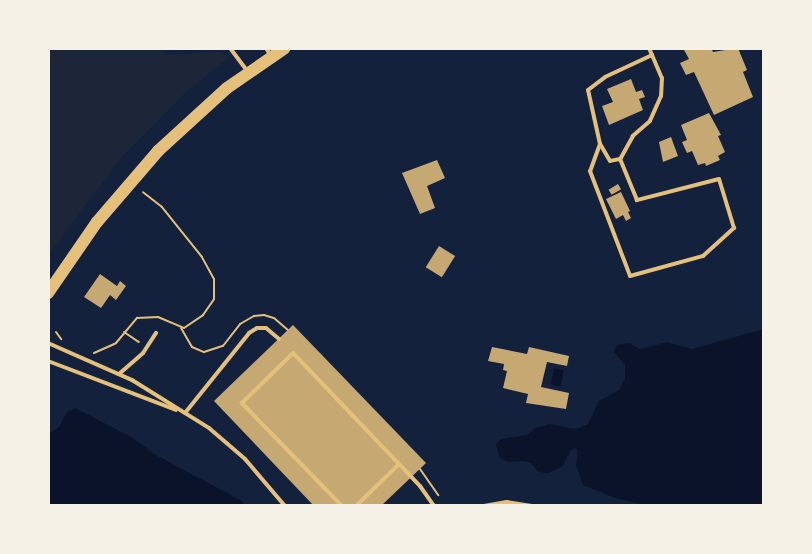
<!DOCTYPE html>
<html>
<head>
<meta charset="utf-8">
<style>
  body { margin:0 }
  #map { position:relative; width:812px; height:554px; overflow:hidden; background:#14213d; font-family:Poppins,sans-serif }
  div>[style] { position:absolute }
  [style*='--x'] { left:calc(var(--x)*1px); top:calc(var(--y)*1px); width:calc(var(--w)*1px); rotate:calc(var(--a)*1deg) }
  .green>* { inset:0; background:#1d2539 }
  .water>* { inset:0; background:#0b132b; transform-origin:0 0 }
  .building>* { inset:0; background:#c6a872; transform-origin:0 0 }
  .path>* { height:2px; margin:-1px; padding:0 1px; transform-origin:1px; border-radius:1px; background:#e5c07b }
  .service>* { height:4px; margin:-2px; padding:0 2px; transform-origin:2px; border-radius:2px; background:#e5c07b }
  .primary>* { height:12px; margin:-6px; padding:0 6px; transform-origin:6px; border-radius:6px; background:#e5c07b }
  span { translate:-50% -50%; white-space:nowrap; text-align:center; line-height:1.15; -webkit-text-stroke:5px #f6f1e7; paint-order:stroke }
  .frame { position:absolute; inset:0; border:50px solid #f6f1e7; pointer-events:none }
</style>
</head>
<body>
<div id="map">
  <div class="green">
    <i style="clip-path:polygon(48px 48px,160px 48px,166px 55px,219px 52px,229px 57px,188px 90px,121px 158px,48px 255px)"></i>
  </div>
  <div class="water">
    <i style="clip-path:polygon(764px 329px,764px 506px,649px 506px,615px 498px,583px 485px,576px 465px,578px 450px,575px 448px,571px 450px,562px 467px,548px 473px,538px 472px,531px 463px,524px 461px,508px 462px,499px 457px,496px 444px,501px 439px,527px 435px,535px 428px,549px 424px,576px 429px,588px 424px,599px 401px,619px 390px,625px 379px,625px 365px,614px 352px,617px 345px,629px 343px,640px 349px,667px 342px,692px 349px)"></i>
    <i style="left:554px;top:368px;width:10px;height:17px;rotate:11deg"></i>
    <i style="clip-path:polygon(75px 408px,131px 437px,156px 455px,242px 501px,245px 506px,48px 506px,48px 434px,59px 427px,66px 413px)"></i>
  </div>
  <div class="building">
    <i style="clip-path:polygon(683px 48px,711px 48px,713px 52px,738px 48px,747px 70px,743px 72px,753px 97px,714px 115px,694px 72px,686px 75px,680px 63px,689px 59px)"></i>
    <i style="clip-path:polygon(631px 79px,636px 92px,642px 90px,645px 97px,639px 99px,643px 110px,609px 125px,602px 106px,613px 102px,607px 89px)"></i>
    <i style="clip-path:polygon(709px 113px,721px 135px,718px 136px,725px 152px,718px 156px,720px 160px,706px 166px,705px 163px,698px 165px,692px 151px,687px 153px,682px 142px,687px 140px,681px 125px)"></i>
    <i style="clip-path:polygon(671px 137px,678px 156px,663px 162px,659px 142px)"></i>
    <i style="clip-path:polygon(437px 160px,445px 178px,427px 186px,435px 208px,420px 214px,402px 173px)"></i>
    <i style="left:618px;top:184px;width:6px;height:11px;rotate:59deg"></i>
    <i style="clip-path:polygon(621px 192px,630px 211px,628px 212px,631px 218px,626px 221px,623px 215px,616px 219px,606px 199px)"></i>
    <i style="left:439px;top:246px;width:19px;height:25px;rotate:32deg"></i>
    <i style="clip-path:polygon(100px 274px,117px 286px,120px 281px,126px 286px,116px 300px,110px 295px,101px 308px,84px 297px)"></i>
    <i style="clip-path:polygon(293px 325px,426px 463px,381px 506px,314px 506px,214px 401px)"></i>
    <i style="clip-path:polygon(492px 347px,527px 354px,529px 347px,569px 356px,567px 366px,547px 362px,541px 387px,569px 393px,566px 409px,526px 403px,528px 394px,503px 388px,507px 371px,503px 370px,504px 364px,488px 361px)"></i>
  </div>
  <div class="path">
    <i style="--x:181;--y:328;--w:22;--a:60"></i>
    <i style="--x:192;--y:347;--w:13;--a:23"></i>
    <i style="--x:204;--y:352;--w:20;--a:-18"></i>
    <i style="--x:223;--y:346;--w:28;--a:-52"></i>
    <i style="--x:240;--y:324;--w:16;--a:-30"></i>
    <i style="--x:254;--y:316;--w:10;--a:-6"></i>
    <i style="--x:264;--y:315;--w:10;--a:17"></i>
    <i style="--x:274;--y:318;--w:18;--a:41"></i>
    <i style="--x:56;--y:332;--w:9;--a:54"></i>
    <i style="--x:124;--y:332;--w:18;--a:34"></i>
    <i style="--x:94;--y:353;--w:24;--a:-24"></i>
    <i style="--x:116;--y:343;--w:33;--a:-50"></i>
    <i style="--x:137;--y:318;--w:21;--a:-3"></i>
    <i style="--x:158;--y:317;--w:28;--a:23"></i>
    <i style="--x:184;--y:328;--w:23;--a:-34"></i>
    <i style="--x:203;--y:315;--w:19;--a:-55"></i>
    <i style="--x:214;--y:299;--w:20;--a:-90"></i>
    <i style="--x:214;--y:279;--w:25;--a:-119"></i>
    <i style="--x:202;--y:257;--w:64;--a:-128.7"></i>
    <i style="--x:162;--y:207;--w:24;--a:-142"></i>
    <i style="--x:420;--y:469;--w:32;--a:55"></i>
  </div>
  <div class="service">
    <i style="--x:230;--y:48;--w:30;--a:53"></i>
    <i style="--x:266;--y:48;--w:9;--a:58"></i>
    <i style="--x:649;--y:48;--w:8;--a:67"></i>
    <i style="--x:652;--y:55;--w:25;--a:67"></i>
    <i style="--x:662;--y:78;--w:18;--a:93"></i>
    <i style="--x:661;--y:96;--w:27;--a:114"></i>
    <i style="--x:650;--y:121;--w:23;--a:139"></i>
    <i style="--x:633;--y:136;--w:26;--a:119"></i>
    <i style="--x:620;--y:159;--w:10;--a:169"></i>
    <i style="--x:610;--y:161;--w:20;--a:-120"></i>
    <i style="--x:600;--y:144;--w:55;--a:-102.5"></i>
    <i style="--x:588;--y:90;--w:21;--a:-37"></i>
    <i style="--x:605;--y:77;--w:52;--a:-25.1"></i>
    <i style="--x:600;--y:144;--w:29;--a:110"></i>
    <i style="--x:590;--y:171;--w:112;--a:69.1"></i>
    <i style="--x:630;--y:276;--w:76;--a:-15.3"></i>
    <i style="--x:703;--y:256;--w:42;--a:-42.1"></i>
    <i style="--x:734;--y:228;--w:51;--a:-107"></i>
    <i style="--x:719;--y:179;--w:85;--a:165.6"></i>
    <i style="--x:637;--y:200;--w:44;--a:-112.5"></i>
    <i style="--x:48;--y:343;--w:92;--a:23.8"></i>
    <i style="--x:132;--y:380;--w:91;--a:31.9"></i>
    <i style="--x:209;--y:428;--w:48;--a:40.7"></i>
    <i style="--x:245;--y:459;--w:62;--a:49.6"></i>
    <i style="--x:48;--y:361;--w:137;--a:20.9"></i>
    <i style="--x:119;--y:374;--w:32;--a:-41"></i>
    <i style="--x:143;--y:353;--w:24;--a:-57"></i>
    <i style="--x:185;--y:413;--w:102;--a:-51.3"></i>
    <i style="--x:249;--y:333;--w:9;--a:-32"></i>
    <i style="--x:257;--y:328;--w:9;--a:0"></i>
    <i style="--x:266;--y:328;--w:17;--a:40"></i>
    <i style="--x:342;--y:506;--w:144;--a:-134.2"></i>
    <i style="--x:242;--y:403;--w:71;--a:-44.4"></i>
    <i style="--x:293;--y:353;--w:184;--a:46.3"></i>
    <i style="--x:420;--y:486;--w:24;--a:55"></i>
    <i style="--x:356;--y:506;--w:60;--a:-44.3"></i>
    <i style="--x:484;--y:506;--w:23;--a:-10"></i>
    <i style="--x:507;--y:502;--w:25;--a:9"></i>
  </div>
  <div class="primary">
    <i style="--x:48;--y:293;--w:86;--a:-55.4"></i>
    <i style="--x:97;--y:222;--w:94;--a:-49.3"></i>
    <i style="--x:158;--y:151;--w:93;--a:-42.4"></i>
    <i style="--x:227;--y:88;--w:70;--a:-34.6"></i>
  </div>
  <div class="frame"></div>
</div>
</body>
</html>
